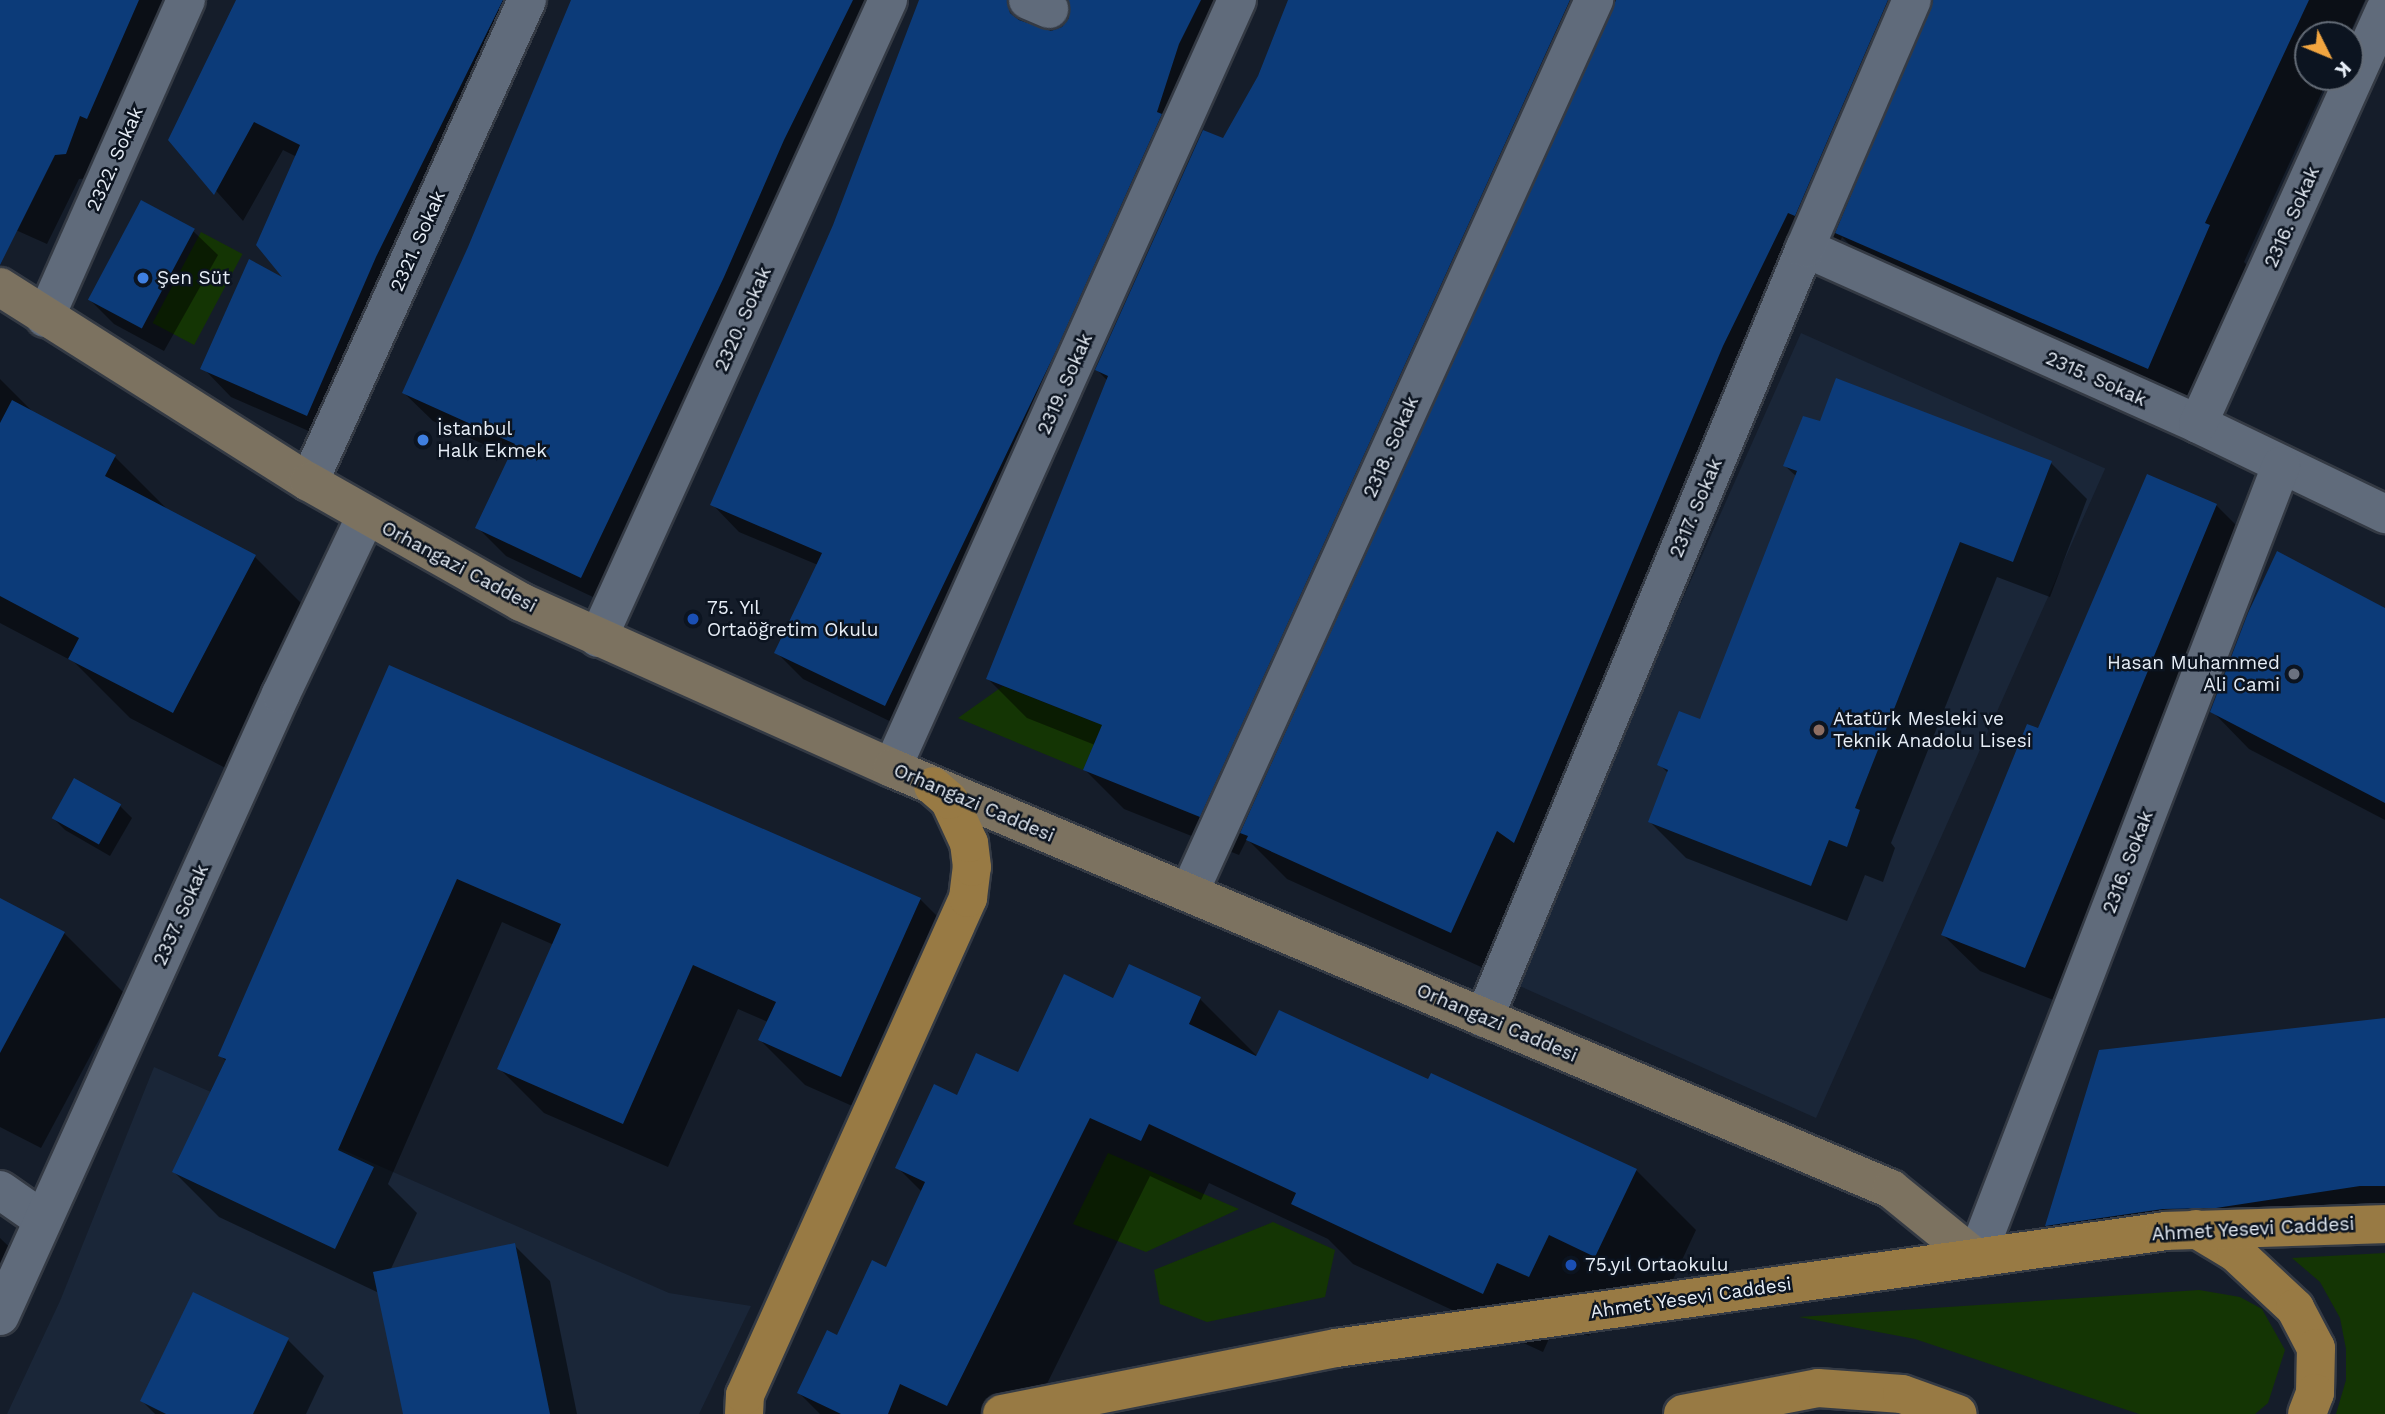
<!DOCTYPE html>
<html>
<head>
<meta charset="utf-8">
<style>
  body { margin:0 }
  #map { position:relative; width:2385px; height:1414px; overflow:hidden; background:#151d2a; font-family:"Work Sans",sans-serif }
  div>[style] { position:absolute }
  [style*='--x'] { left:calc(var(--x)*1px); top:calc(var(--y)*1px); width:calc(var(--w)*1px); rotate:calc(var(--a)*1deg) }
  .built>* { inset:0; background:#1a2638; transform-origin:0 0 }
  .green>* { inset:0; background:#143504; transform-origin:0 0 }
  .shadow>* { inset:0; background:#0007 }
  .building>* { inset:0; background:#0c3b79; transform-origin:0 0 }
  .roads { filter:drop-shadow(2px 0 #343a44) drop-shadow(-2px 0 #343a44) drop-shadow(0 2px #343a44) drop-shadow(0 -2px #343a44) }
  .minor>* { height:38px; margin:-19px; padding:0 19px; transform-origin:19px; border-radius:19px; background:#606b7b }
  .secondary>* { height:38px; margin:-19px; padding:0 19px; transform-origin:19px; border-radius:19px; background:#7c7260 }
  .primary>* { height:38px; margin:-19px; padding:0 19px; transform-origin:19px; border-radius:19px; background:#987a44 }
  .dots>* { width:19px; height:19px; translate:-50% -50%; box-sizing:border-box; border:4px solid #0c1420; border-radius:50% }
  span { translate:-50% -50%; white-space:nowrap; text-align:center; line-height:1.15; -webkit-text-stroke:5px #0c1420; paint-order:stroke }
  .street-label { font-size:19px; color:#e6edf6 }
  .poi-label { font-size:19px; color:#e6edf6 }
  .left { translate:0 -50%; text-align:left }
  .right { translate:-100% -50%; text-align:right }
  .north { position:absolute; left:2294px; top:21px; width:70px; height:70px; box-sizing:border-box; background:#0c1420; border:2px solid #636b76; border-radius:50%; rotate:133deg; font-size:19px; font-weight:700; line-height:28px; text-align:center; color:#e6edf6 }
  .north::after { content:''; display:block; margin:auto; width:24px; height:32px; background:#f1a540; clip-path:polygon(50% 0,100% 100%,50% 72%,0 100%) }
</style>
</head>
<body>
<div id="map">
  <div class="built">
    <i style="left:1801px;top:333px;width:333px;height:711px;rotate:24deg"></i>
    <i style="clip-path:polygon(154px 1067px,669px 1293px,751px 1306px,699px 1414px,7px 1414px,60px 1301px)"></i>
  </div>
  <div class="green">
    <i style="left:201px;top:232px;width:47px;height:103px;rotate:28deg"></i>
    <i style="clip-path:polygon(1003px 686px,1094px 722px,1104px 721px,1083px 770px,958px 718px)"></i>
    <i style="clip-path:polygon(1108px 1153px,1239px 1209px,1146px 1252px,1073px 1224px)"></i>
    <i style="clip-path:polygon(1273px 1222px,1335px 1250px,1325px 1297px,1207px 1322px,1160px 1304px,1154px 1270px)"></i>
    <i style="clip-path:polygon(2385px 1253px,2385px 1414px,2336px 1414px,2346px 1380px,2346px 1349px,2340px 1318px,2320px 1282px,2292px 1258px)"></i>
    <i style="clip-path:polygon(2199px 1290px,2240px 1297px,2262px 1309px,2285px 1350px,2268px 1403px,2255px 1414px,2139px 1414px,1915px 1339px,1799px 1317px)"></i>
  </div>
  <div class="shadow">
    <i style="clip-path:polygon(0 0,184px 0,91px 178px,79px 179px,47px 244px,0 223px)"></i>
    <i style="clip-path:polygon(238px 0,545px 0,336px 443px,231px 397px,203px 368px,289px 282px,297px 157px,283px 150px,243px 221px,170px 139px)"></i>
    <i style="clip-path:polygon(573px 0,895px 0,610px 605px,506px 556px,478px 528px,511px 457px,433px 421px,404px 393px,470px 247px)"></i>
    <i style="clip-path:polygon(evenodd,931px 0,1241px 0,912px 732px,803px 679px,776px 652px,818px 565px,739px 532px,713px 505px,931px 0,1054px 4px,1072px 10px,1070px 19px,1063px 28px,1051px 33px,1033px 27px,1034px 18px,1054px 4px)"></i>
    <i style="clip-path:polygon(1292px 0,2365px 0,2349px 35px,2308px 35px,2308px 77px,2329px 77px,2244px 262px,2248px 266px,2187px 408px,1877px 272px,1842px 237px,1835px 254px,1828px 251px,1762px 386px,1490px 971px,1287px 879px,1247px 839px,1239px 855px,1124px 809px,1085px 770px,1095px 745px,1027px 718px,988px 679px,1108px 381px,1097px 370px,1259px 77px)"></i>
    <i style="clip-path:polygon(193px 231px,218px 255px,164px 351px,114px 324px,89px 299px)"></i>
    <i style="clip-path:polygon(0 379px,36px 415px,115px 457px,171px 513px,255px 557px,315px 617px,233px 772px,130px 718px,74px 662px,0 623px)"></i>
    <i style="clip-path:polygon(1821px 423px,2051px 463px,2087px 499px,2050px 597px,1997px 577px,1891px 843px,1895px 848px,1883px 882px,1865px 875px,1847px 921px,1686px 858px,1650px 822px,1669px 774px,1660px 765px,1701px 721px,1797px 477px,1785px 466px)"></i>
    <i style="clip-path:polygon(2216px 505px,2252px 541px,2061px 1003px,1980px 971px,1943px 935px,2039px 731px)"></i>
    <i style="clip-path:polygon(2385px 609px,2385px 820px,2249px 749px,2212px 711px)"></i>
    <i style="clip-path:polygon(390px 667px,920px 899px,965px 944px,886px 1121px,805px 1085px,760px 1040px,768px 1022px,738px 1009px,668px 1167px,544px 1113px,499px 1068px,554px 945px,502px 922px,388px 1184px,417px 1213px,390px 1271px,514px 1245px,550px 1281px,577px 1414px,405px 1414px,379px 1293px,219px 1217px,174px 1172px,226px 1061px,220px 1055px)"></i>
    <i style="clip-path:polygon(120px 806px,132px 818px,110px 856px,65px 830px,53px 818px)"></i>
    <i style="clip-path:polygon(0 900px,64px 933px,124px 993px,41px 1148px,0 1127px)"></i>
    <i style="clip-path:polygon(1200px 999px,1258px 1057px,1429px 1082px,1636px 1170px,1696px 1230px,1656px 1316px,1609px 1294px,1589px 1336px,1557px 1321px,1543px 1352px,1353px 1264px,1328px 1239px,1209px 1183px,1201px 1200px,1150px 1176px,1032px 1414px,820px 1414px,799px 1393px,887px 1269px,922px 1192px,897px 1167px,958px 1097px,1019px 1075px,1114px 1000px)"></i>
    <i style="clip-path:polygon(2385px 1020px,2385px 1224px,2084px 1263px,2047px 1226px)"></i>
    <i style="clip-path:polygon(0 1238px,31px 1268px,0 1335px)"></i>
    <i style="clip-path:polygon(288px 1340px,324px 1376px,306px 1414px,155px 1414px,142px 1401px)"></i>
  </div>
  <div class="building">
    <i style="clip-path:polygon(0 0,139px 0,87px 119px,80px 116px,66px 154px,55px 155px,0 265px)"></i>
    <i style="clip-path:polygon(236px 0,503px 0,376px 257px,307px 416px,200px 369px,249px 259px,282px 277px,256px 245px,300px 145px,254px 122px,214px 195px,168px 140px)"></i>
    <i style="clip-path:polygon(571px 0,853px 0,784px 140px,724px 277px,581px 578px,475px 528px,515px 444px,402px 393px,468px 247px)"></i>
    <i style="clip-path:polygon(919px 0,1007px 0,1010px 13px,1019px 20px,1051px 31px,1062px 27px,1069px 18px,1068px 0,1201px 0,1179px 44px,1157px 112px,1162px 114px,1055px 353px,885px 706px,774px 653px,822px 553px,710px 505px,833px 225px)"></i>
    <i style="clip-path:polygon(1288px 0,1570px 0,1200px 817px,1083px 770px,1102px 725px,986px 679px,1108px 376px,1095px 370px,1203px 130px,1223px 138px,1258px 76px)"></i>
    <i style="clip-path:polygon(1616px 0,1888px 0,1795px 216px,1788px 213px,1723px 346px,1514px 843px,1497px 831px,1451px 933px,1246px 840px,1248px 836px,1240px 833px)"></i>
    <i style="clip-path:polygon(1933px 0,2309px 0,2205px 223px,2210px 225px,2148px 369px,1835px 233px)"></i>
    <i style="left:141px;top:200px;width:61px;height:113px;rotate:28deg"></i>
    <i style="clip-path:polygon(1836px 378px,2052px 461px,2013px 562px,1960px 542px,1855px 808px,1860px 810px,1847px 847px,1829px 840px,1811px 886px,1648px 822px,1668px 770px,1657px 765px,1679px 711px,1700px 719px,1797px 471px,1783px 466px,1803px 416px,1820px 421px)"></i>
    <i style="clip-path:polygon(12px 400px,116px 455px,105px 476px,256px 555px,173px 713px,68px 659px,79px 638px,0 596px,0 423px)"></i>
    <i style="clip-path:polygon(2147px 474px,2217px 504px,2025px 968px,1941px 935px,2027px 724px,2038px 728px)"></i>
    <i style="clip-path:polygon(2277px 551px,2385px 608px,2385px 803px,2210px 712px,2248px 613px)"></i>
    <i style="clip-path:polygon(389px 665px,921px 898px,841px 1077px,758px 1040px,776px 1002px,693px 965px,623px 1124px,497px 1069px,561px 924px,457px 879px,338px 1150px,374px 1167px,335px 1249px,172px 1172px,226px 1059px,218px 1056px)"></i>
    <i style="left:74px;top:778px;width:54px;height:46px;rotate:29deg"></i>
    <i style="clip-path:polygon(0 898px,65px 932px,0 1053px)"></i>
    <i style="clip-path:polygon(1129px 964px,1201px 997px,1189px 1024px,1256px 1056px,1279px 1010px,1428px 1079px,1431px 1073px,1637px 1169px,1595px 1257px,1549px 1235px,1529px 1277px,1497px 1263px,1483px 1294px,1291px 1204px,1296px 1193px,1149px 1124px,1141px 1141px,1090px 1118px,947px 1406px,900px 1384px,888px 1414px,841px 1414px,797px 1393px,827px 1330px,837px 1335px,872px 1260px,886px 1267px,925px 1182px,895px 1168px,934px 1084px,957px 1095px,976px 1053px,1018px 1072px,1064px 974px,1113px 998px)"></i>
    <i style="clip-path:polygon(2385px 1018px,2385px 1186px,2360px 1186px,2216px 1208px,2163px 1209px,2045px 1226px,2099px 1050px)"></i>
    <i style="clip-path:polygon(515px 1243px,550px 1414px,403px 1414px,373px 1272px)"></i>
    <i style="clip-path:polygon(193px 1292px,289px 1338px,253px 1414px,166px 1414px,140px 1401px)"></i>
  </div>
  <div class="roads">
    <div class="minor">
      <i style="--x:1028;--y:0;--w:23;--a:23"></i>
      <i style="--x:1805;--y:248;--w:431;--a:24.1"></i>
      <i style="--x:2198;--y:424;--w:208;--a:25.7"></i>
      <i style="--x:45;--y:318;--w:348;--a:-66.1"></i>
      <i style="--x:2198;--y:424;--w:454;--a:-65.7"></i>
      <i style="--x:309;--y:482;--w:529;--a:-65.66"></i>
      <i style="--x:598;--y:638;--w:701;--a:-65.56"></i>
      <i style="--x:892;--y:768;--w:842;--a:-65.81"></i>
      <i style="--x:1189;--y:893;--w:981;--a:-65.6"></i>
      <i style="--x:1484;--y:1018;--w:834;--a:-67.37"></i>
      <i style="--x:1805;--y:248;--w:270;--a:-66.7"></i>
      <i style="--x:0;--y:1190;--w:52;--a:34.9"></i>
      <i style="--x:1976;--y:1258;--w:849;--a:-68.94"></i>
      <i style="--x:0;--y:1316;--w:683;--a:-65.69"></i>
      <i style="--x:281;--y:694;--w:197;--a:-64.5"></i>
    </div>
    <div class="secondary">
      <i style="--x:0;--y:287;--w:365;--a:32.3"></i>
      <i style="--x:309;--y:482;--w:244;--a:29.5"></i>
      <i style="--x:521;--y:602;--w:406;--a:24.1"></i>
      <i style="--x:892;--y:768;--w:1084;--a:22.85"></i>
      <i style="--x:1891;--y:1189;--w:109;--a:39.1"></i>
    </div>
    <div class="primary">
      <i style="--x:2196;--y:1229;--w:47;--a:31"></i>
      <i style="--x:2236;--y:1253;--w:81;--a:43"></i>
      <i style="--x:2295;--y:1308;--w:45;--a:62.3"></i>
      <i style="--x:2316;--y:1348;--w:45;--a:91.3"></i>
      <i style="--x:2315;--y:1393;--w:22;--a:111"></i>
      <i style="--x:744;--y:1414;--w:19;--a:-87"></i>
      <i style="--x:745;--y:1395;--w:545;--a:-65.83"></i>
      <i style="--x:968;--y:898;--w:31;--a:-83"></i>
      <i style="--x:972;--y:867;--w:24;--a:-97"></i>
      <i style="--x:969;--y:843;--w:47;--a:-114.9"></i>
      <i style="--x:949;--y:800;--w:21;--a:-139"></i>
      <i style="--x:1002;--y:1414;--w:340;--a:-11.2"></i>
      <i style="--x:1336;--y:1348;--w:838;--a:-8.02"></i>
      <i style="--x:2166;--y:1231;--w:219;--a:-1.8"></i>
      <i style="--x:1683;--y:1414;--w:137;--a:-10.9"></i>
      <i style="--x:1818;--y:1388;--w:84;--a:4.1"></i>
      <i style="--x:1902;--y:1394;--w:59;--a:19.7"></i>
    </div>
  </div>
  <div class="dots">
    <i style="left:143px;top:278px;background:#3f7fe0"></i>
    <i style="left:423px;top:440px;background:#3f7fe0"></i>
    <i style="left:693px;top:619px;background:#1a4fb4"></i>
    <i style="left:2294px;top:674px;background:#6b7280"></i>
    <i style="left:1819px;top:730px;background:#8d6e63"></i>
    <i style="left:1571px;top:1265px;background:#1a4fb4"></i>
  </div>
  <div class="street-label">
    <span style="left:115px;top:159px;rotate:-66deg">2322. Sokak</span>
    <span style="left:2292px;top:217px;rotate:-66deg">2316. Sokak</span>
    <span style="left:418px;top:241px;rotate:-66deg">2321. Sokak</span>
    <span style="left:743px;top:319px;rotate:-66deg">2320. Sokak</span>
    <span style="left:2096px;top:379px;rotate:24deg">2315. Sokak</span>
    <span style="left:1065px;top:384px;rotate:-66deg">2319. Sokak</span>
    <span style="left:1391px;top:447px;rotate:-66deg">2318. Sokak</span>
    <span style="left:1696px;top:508px;rotate:-67deg">2317. Sokak</span>
    <span style="left:459px;top:567px;rotate:28deg">Orhangazi Caddesi</span>
    <span style="left:974px;top:803px;rotate:23deg">Orhangazi Caddesi</span>
    <span style="left:2128px;top:862px;rotate:-69deg">2316. Sokak</span>
    <span style="left:181px;top:915px;rotate:-66deg">2337. Sokak</span>
    <span style="left:1497px;top:1023px;rotate:23deg">Orhangazi Caddesi</span>
    <span style="left:2253px;top:1229px;rotate:-3deg">Ahmet Yesevi Caddesi</span>
    <span style="left:1691px;top:1298px;rotate:-8deg">Ahmet Yesevi Caddesi</span>
  </div>
  <div class="poi-label">
    <span class="left" style="left:157px;top:278px">Şen Süt</span>
    <span class="left" style="left:437px;top:440px">İstanbul<br>Halk Ekmek</span>
    <span class="left" style="left:707px;top:619px">75. Yıl<br>Ortaöğretim Okulu</span>
    <span class="right" style="left:2280px;top:674px">Hasan Muhammed<br>Ali Cami</span>
    <span class="left" style="left:1833px;top:730px">Atatürk Mesleki ve<br>Teknik Anadolu Lisesi</span>
    <span class="left" style="left:1585px;top:1265px">75.yıl Ortaokulu</span>
  </div>
  <div class="north">K</div>
</div>
</body>
</html>
